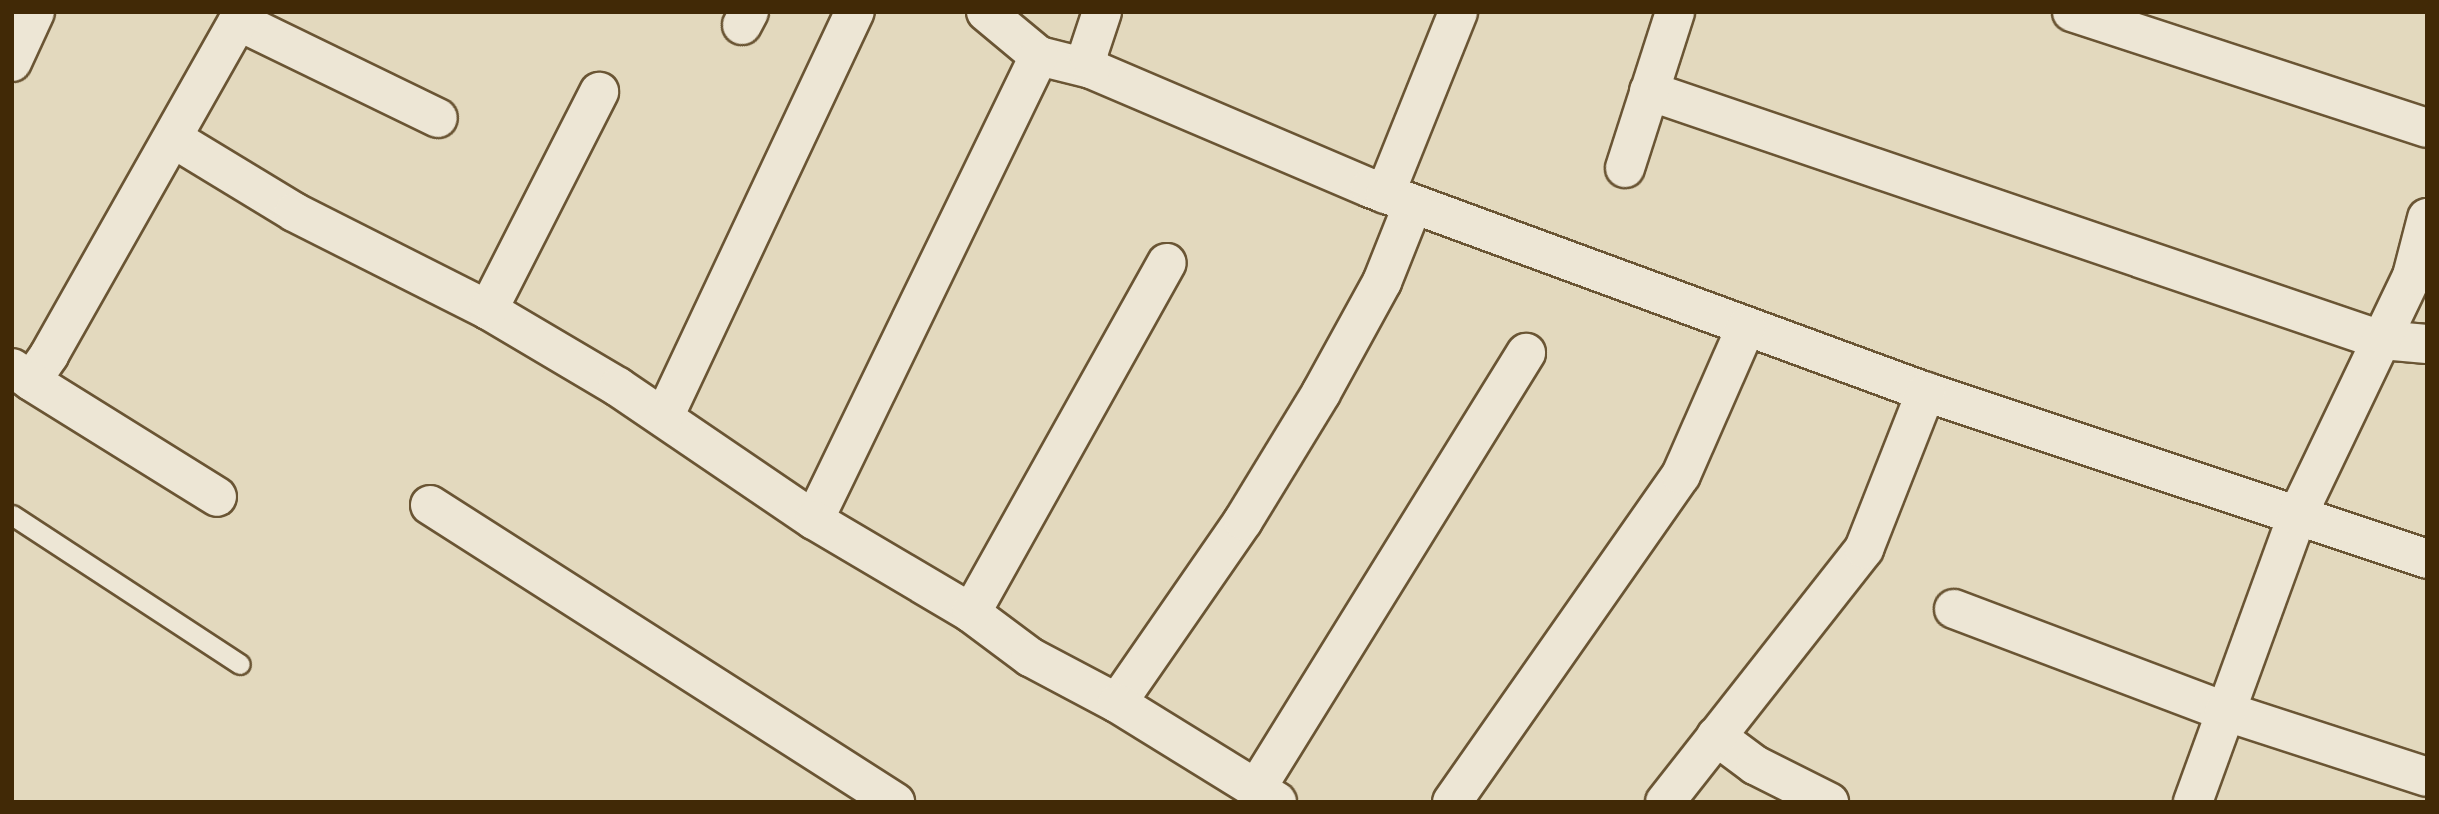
<!DOCTYPE html>
<html>
<head>
<meta charset="utf-8">
<style>
  body { margin:0 }
  #map { position:relative; width:2439px; height:814px; overflow:hidden; background:#e3d9be; font-family:Alegreya,serif }
  div>[style] { position:absolute }
  [style*='--x'] { left:calc(var(--x)*1px); top:calc(var(--y)*1px); width:calc(var(--w)*1px); rotate:calc(var(--a)*1deg) }
  .roads { filter:drop-shadow(2px 0 #6a5534) drop-shadow(-2px 0 #6a5534) drop-shadow(0 2px #6a5534) drop-shadow(0 -2px #6a5534) }
  .service>* { height:19px; margin:-9.5px; padding:0 9.5px; transform-origin:9.5px; border-radius:9.5px; background:#ede6d5 }
  .minor>* { height:38px; margin:-19px; padding:0 19px; transform-origin:19px; border-radius:19px; background:#ede6d5 }
  span { translate:-50% -50%; white-space:nowrap; text-align:center; line-height:1.15; -webkit-text-stroke:5px #ede6d5; paint-order:stroke }
  .frame { position:absolute; inset:0; border:14px solid #412906; pointer-events:none }
</style>
</head>
<body>
<div id="map">
  <div class="roads">
    <div class="service">
      <i style="--x:12;--y:515;--w:272;--a:33.2"></i>
    </div>
    <div class="minor">
      <i style="--x:986;--y:12;--w:69;--a:39.7"></i>
      <i style="--x:1039;--y:56;--w:54;--a:14"></i>
      <i style="--x:1091;--y:69;--w:303;--a:23.1"></i>
      <i style="--x:1370;--y:188;--w:592;--a:20.15"></i>
      <i style="--x:1926;--y:392;--w:528;--a:18.43"></i>
      <i style="--x:2072;--y:12;--w:373;--a:18.1"></i>
      <i style="--x:238;--y:21;--w:222;--a:25.9"></i>
      <i style="--x:742;--y:25;--w:15;--a:-62"></i>
      <i style="--x:12;--y:62;--w:55;--a:-65.3"></i>
      <i style="--x:1091;--y:69;--w:15;--a:-101"></i>
      <i style="--x:1088;--y:54;--w:44;--a:-71.6"></i>
      <i style="--x:1649;--y:91;--w:773;--a:18.79"></i>
      <i style="--x:2381;--y:340;--w:46;--a:5"></i>
      <i style="--x:174;--y:139;--w:140;--a:31.3"></i>
      <i style="--x:294;--y:212;--w:217;--a:26.8"></i>
      <i style="--x:488;--y:310;--w:151;--a:30.6"></i>
      <i style="--x:618;--y:387;--w:237;--a:34.2"></i>
      <i style="--x:814;--y:520;--w:516;--a:-64.13"></i>
      <i style="--x:1625;--y:168;--w:164;--a:-72.2"></i>
      <i style="--x:1385;--y:194;--w:196;--a:-68.1"></i>
      <i style="--x:488;--y:310;--w:245;--a:-63"></i>
      <i style="--x:12;--y:368;--w:23;--a:34"></i>
      <i style="--x:31;--y:381;--w:32;--a:-55"></i>
      <i style="--x:49;--y:355;--w:394;--a:-60.5"></i>
      <i style="--x:31;--y:381;--w:219;--a:31.9"></i>
      <i style="--x:664;--y:417;--w:448;--a:-64.8"></i>
      <i style="--x:430;--y:505;--w:552;--a:32.57"></i>
      <i style="--x:814;--y:520;--w:182;--a:30.6"></i>
      <i style="--x:971;--y:613;--w:74;--a:36.7"></i>
      <i style="--x:1030;--y:657;--w:98;--a:27.9"></i>
      <i style="--x:1117;--y:703;--w:221;--a:-55.3"></i>
      <i style="--x:1243;--y:521;--w:150;--a:-58.6"></i>
      <i style="--x:1321;--y:393;--w:127;--a:-61.2"></i>
      <i style="--x:1382;--y:282;--w:84;--a:-68.3"></i>
      <i style="--x:1954;--y:609;--w:289;--a:20.7"></i>
      <i style="--x:2224;--y:711;--w:213;--a:18"></i>
      <i style="--x:971;--y:613;--w:401;--a:-60.8"></i>
      <i style="--x:1117;--y:703;--w:188;--a:31.7"></i>
      <i style="--x:1716;--y:736;--w:49;--a:36.6"></i>
      <i style="--x:1755;--y:765;--w:83;--a:26.6"></i>
      <i style="--x:1256;--y:789;--w:513;--a:-58.23"></i>
      <i style="--x:1452;--y:802;--w:399;--a:-55"></i>
      <i style="--x:1681;--y:475;--w:162;--a:-66.3"></i>
      <i style="--x:1665;--y:802;--w:322;--a:-51.8"></i>
      <i style="--x:1864;--y:549;--w:169;--a:-68.5"></i>
      <i style="--x:2193;--y:802;--w:304;--a:-70"></i>
      <i style="--x:2297;--y:516;--w:266;--a:-64.4"></i>
      <i style="--x:2412;--y:276;--w:60;--a:-75.5"></i>
    </div>
  </div>
  <div class="frame"></div>
</div>
</body>
</html>
